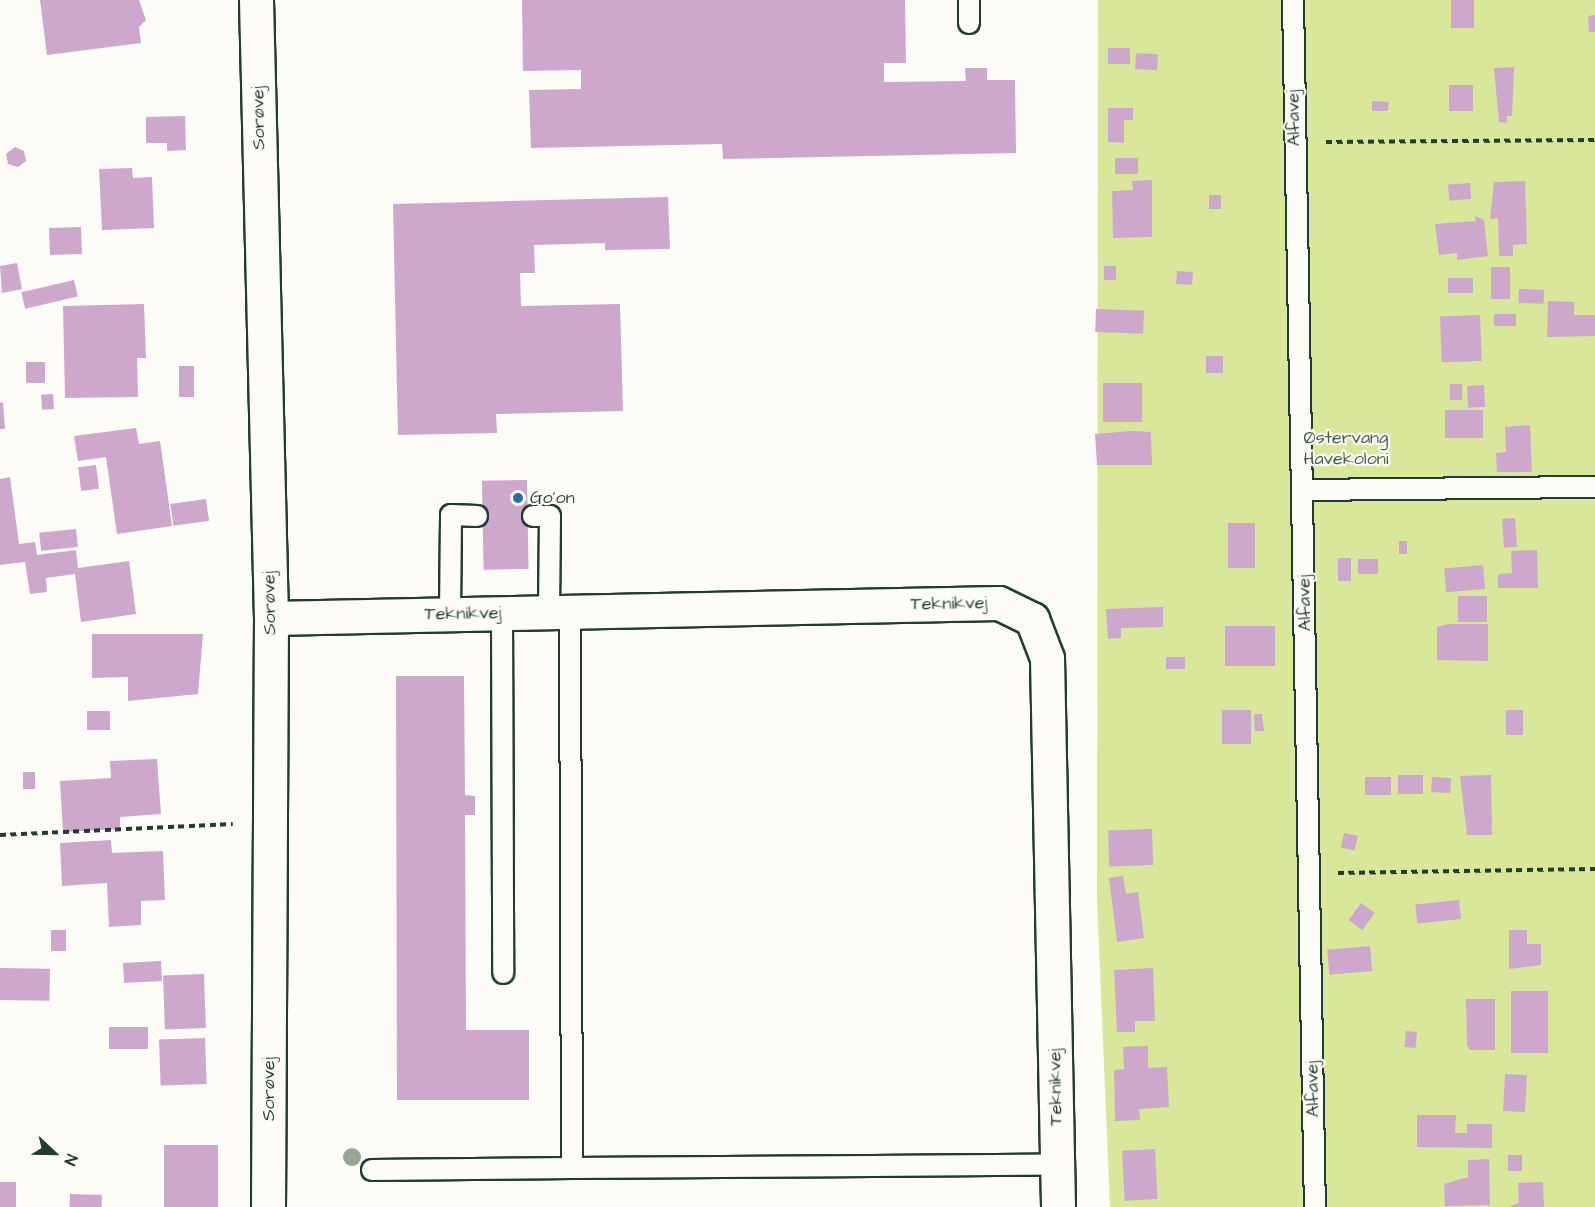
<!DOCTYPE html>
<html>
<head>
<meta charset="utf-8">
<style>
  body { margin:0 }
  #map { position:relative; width:1595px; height:1207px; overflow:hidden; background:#fdfcf7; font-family:"Architects Daughter",sans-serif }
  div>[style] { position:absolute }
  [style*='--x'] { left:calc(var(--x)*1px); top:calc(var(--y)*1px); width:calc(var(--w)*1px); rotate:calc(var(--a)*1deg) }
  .green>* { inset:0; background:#d9e79a }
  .building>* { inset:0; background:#cea7cd; transform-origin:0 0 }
  .path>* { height:4px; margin-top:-2px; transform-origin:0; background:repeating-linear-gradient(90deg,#1f3d34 0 6px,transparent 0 10.5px) }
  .roads { filter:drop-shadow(2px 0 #1f3d34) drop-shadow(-2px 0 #1f3d34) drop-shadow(0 2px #1f3d34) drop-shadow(0 -2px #1f3d34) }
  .lane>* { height:20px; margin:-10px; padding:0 10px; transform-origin:10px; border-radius:10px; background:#fdfcf7 }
  .street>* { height:33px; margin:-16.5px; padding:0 16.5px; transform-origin:16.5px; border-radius:16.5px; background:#fdfcf7 }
  .secondary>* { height:33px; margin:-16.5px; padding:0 16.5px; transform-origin:16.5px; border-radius:16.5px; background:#fdfcf7 }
  .trees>* { width:18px; height:18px; margin:-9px; border-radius:50%; background:#97a697 }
  .dots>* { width:16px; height:16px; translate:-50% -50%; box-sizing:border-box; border:3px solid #fdfcf7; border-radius:50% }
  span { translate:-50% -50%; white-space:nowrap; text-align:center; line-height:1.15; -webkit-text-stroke:4.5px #fdfcf7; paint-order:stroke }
  .street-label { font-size:18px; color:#1f3d34 }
  .park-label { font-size:18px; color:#445f48 }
  .poi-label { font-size:18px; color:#1f3d34 }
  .left { translate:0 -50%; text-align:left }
  .north { position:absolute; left:24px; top:1123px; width:60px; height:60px; -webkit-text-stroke:4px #fdfcf7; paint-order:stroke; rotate:112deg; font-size:16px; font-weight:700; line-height:24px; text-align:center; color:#1f3d34 }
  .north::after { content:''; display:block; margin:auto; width:21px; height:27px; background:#1f3d34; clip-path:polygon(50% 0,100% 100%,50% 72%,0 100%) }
</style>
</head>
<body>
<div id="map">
  <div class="green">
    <i style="clip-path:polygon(1098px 0,1595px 0,1595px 1207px,1110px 1207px,1097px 899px)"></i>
  </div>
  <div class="building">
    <i style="clip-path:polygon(40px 0,139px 0,146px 20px,139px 27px,141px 43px,47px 55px)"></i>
    <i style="clip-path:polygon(522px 0,905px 0,906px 63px,884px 63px,884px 82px,966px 81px,965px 68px,987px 68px,987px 80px,1015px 80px,1016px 153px,723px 159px,722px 144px,531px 148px,529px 90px,581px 89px,581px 70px,523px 71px)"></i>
    <i style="left:1451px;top:0;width:23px;height:28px"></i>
    <i style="clip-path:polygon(1595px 15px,1595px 32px,1589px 32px,1588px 16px)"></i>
    <i style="left:1130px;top:48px;width:16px;height:22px;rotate:90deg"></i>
    <i style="left:1136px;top:53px;width:22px;height:16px;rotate:3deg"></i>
    <i style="clip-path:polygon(1514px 67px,1512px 116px,1507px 116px,1507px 123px,1499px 122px,1494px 68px)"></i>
    <i style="left:1473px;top:85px;width:26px;height:24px;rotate:90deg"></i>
    <i style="clip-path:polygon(1372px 101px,1389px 102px,1388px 111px,1372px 111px)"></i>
    <i style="clip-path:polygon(1108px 108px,1133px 108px,1133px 120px,1124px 120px,1124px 143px,1108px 142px)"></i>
    <i style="clip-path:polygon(185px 116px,186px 150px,167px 151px,167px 143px,146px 143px,146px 117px)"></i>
    <i style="clip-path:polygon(15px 147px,24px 151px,26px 161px,18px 167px,8px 164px,6px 154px)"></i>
    <i style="left:1115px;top:158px;width:23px;height:16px"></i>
    <i style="clip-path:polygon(132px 168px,133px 178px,152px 177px,154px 228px,102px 230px,99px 169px)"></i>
    <i style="clip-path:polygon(1152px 180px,1152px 237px,1113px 238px,1112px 191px,1133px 190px,1132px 181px)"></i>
    <i style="clip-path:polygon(1525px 181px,1527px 244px,1513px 245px,1513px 256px,1499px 256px,1498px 218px,1490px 219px,1494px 182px)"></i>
    <i style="left:1470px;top:183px;width:16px;height:22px;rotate:86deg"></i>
    <i style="left:1209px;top:195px;width:12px;height:14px"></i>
    <i style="clip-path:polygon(668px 197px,670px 249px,605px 250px,605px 243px,534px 245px,535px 273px,520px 273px,521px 306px,620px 304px,623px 411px,496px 414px,497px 433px,398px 435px,393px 204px)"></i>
    <i style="clip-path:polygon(1475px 216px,1484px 220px,1488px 256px,1457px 260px,1457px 253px,1439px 255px,1435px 224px,1476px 221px)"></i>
    <i style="left:81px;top:227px;width:27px;height:32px;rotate:88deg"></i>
    <i style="clip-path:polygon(17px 263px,22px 289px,2px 293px,0 266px)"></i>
    <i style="left:1104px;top:266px;width:12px;height:14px"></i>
    <i style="left:1491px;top:267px;width:19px;height:32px"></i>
    <i style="left:1177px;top:271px;width:16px;height:13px;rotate:4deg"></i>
    <i style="left:1473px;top:278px;width:15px;height:25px;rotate:90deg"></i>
    <i style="left:74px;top:280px;width:17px;height:54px;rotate:77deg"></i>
    <i style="left:1519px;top:289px;width:25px;height:14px;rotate:2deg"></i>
    <i style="clip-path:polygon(1548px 301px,1574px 302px,1574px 315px,1595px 315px,1595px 336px,1547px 337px)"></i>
    <i style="clip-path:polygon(144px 304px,146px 358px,137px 358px,138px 397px,65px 398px,63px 306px)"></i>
    <i style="left:1096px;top:309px;width:48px;height:23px;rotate:2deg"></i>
    <i style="left:1494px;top:314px;width:22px;height:12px"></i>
    <i style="left:1480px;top:315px;width:46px;height:40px;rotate:88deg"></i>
    <i style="left:1206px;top:356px;width:17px;height:17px"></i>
    <i style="left:45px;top:362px;width:21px;height:19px;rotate:90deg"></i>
    <i style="left:179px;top:366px;width:15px;height:31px"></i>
    <i style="left:1103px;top:383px;width:39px;height:39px"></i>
    <i style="left:1450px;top:384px;width:12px;height:16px"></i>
    <i style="left:1484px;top:385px;width:22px;height:17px;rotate:87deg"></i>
    <i style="left:53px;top:394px;width:15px;height:12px;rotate:86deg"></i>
    <i style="clip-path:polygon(3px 402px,5px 429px,0 429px,0 403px)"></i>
    <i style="left:1483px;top:410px;width:28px;height:38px;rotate:90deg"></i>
    <i style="clip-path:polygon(1530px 425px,1532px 472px,1497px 472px,1496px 453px,1506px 452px,1505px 427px)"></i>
    <i style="clip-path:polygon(136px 428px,139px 444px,160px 441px,172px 526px,117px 534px,106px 457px,78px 461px,74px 436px)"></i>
    <i style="clip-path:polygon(1131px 431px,1151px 432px,1152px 465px,1097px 465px,1095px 434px)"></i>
    <i style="left:96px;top:465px;width:24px;height:18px;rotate:83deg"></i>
    <i style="clip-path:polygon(10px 477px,19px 544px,35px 542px,37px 555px,76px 550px,78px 568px,129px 561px,136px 614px,81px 622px,75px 574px,46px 578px,47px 592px,30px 594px,25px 562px,0 565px,0 479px)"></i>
    <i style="left:527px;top:480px;width:89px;height:45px;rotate:89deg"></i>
    <i style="left:206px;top:499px;width:22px;height:36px;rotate:82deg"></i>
    <i style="left:1515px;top:518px;width:29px;height:13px;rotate:86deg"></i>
    <i style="left:1228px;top:523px;width:27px;height:45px"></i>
    <i style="left:76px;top:529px;width:18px;height:37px;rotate:84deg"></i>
    <i style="left:1407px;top:541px;width:13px;height:8px;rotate:90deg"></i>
    <i style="clip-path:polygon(1537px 550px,1538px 588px,1498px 588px,1498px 574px,1512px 573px,1511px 551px)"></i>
    <i style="left:1338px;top:558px;width:13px;height:23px"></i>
    <i style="left:1358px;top:559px;width:20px;height:15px"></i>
    <i style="left:1483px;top:565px;width:24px;height:39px;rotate:85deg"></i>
    <i style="left:1458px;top:596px;width:29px;height:26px"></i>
    <i style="clip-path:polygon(1163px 607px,1163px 627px,1121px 628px,1121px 638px,1108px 639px,1106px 609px)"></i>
    <i style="clip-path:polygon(1448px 624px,1488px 624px,1488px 661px,1437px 660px,1437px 627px)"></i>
    <i style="left:1225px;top:626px;width:50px;height:40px"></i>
    <i style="clip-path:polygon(92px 634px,203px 634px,198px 694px,128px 701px,128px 677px,92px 678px)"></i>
    <i style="left:1166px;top:657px;width:19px;height:12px"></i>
    <i style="clip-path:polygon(396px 676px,464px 676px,465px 795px,475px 796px,475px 815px,465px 815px,466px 1030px,529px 1030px,529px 1100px,397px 1100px)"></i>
    <i style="left:1222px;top:710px;width:29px;height:34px"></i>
    <i style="left:1506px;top:710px;width:17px;height:25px"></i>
    <i style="left:110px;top:711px;width:19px;height:23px;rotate:90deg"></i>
    <i style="clip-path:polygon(1254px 714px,1262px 714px,1264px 731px,1255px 731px)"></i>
    <i style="clip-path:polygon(157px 759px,161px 814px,120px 817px,120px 829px,63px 832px,60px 781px,111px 778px,110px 761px)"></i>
    <i style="left:23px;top:772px;width:12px;height:17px"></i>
    <i style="left:1398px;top:775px;width:25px;height:19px"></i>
    <i style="clip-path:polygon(1491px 775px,1492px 835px,1467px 835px,1460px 776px)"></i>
    <i style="left:1391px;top:777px;width:18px;height:26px;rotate:90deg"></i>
    <i style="left:1432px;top:777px;width:19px;height:15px;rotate:3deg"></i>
    <i style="left:1152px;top:829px;width:36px;height:44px;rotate:88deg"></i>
    <i style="left:1344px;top:833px;width:14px;height:15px;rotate:12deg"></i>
    <i style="clip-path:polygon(111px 840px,112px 853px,163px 851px,165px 900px,141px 901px,141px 925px,109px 927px,107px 883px,62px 886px,60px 843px)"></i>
    <i style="clip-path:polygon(1123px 876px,1126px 894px,1138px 892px,1144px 938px,1117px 942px,1109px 878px)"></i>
    <i style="left:1459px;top:900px;width:19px;height:44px;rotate:84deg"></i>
    <i style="left:1361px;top:903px;width:17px;height:21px;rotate:36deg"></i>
    <i style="left:51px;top:930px;width:15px;height:21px"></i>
    <i style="clip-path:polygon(1509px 930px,1527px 930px,1527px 944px,1541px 944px,1541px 965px,1509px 969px)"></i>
    <i style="left:1370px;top:946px;width:25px;height:43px;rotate:85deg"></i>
    <i style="left:161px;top:961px;width:20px;height:38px;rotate:87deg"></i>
    <i style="left:0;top:968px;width:50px;height:32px;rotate:1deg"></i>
    <i style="clip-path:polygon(1153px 968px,1155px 1021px,1135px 1021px,1135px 1032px,1117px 1032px,1114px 970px)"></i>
    <i style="left:204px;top:974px;width:54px;height:41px;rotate:88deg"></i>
    <i style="left:1511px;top:991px;width:37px;height:62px"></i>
    <i style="clip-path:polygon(1466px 999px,1495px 999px,1495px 1050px,1470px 1050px,1467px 1045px)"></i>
    <i style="left:148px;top:1027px;width:22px;height:39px;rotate:90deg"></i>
    <i style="left:1406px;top:1031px;width:11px;height:16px;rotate:5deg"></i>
    <i style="left:205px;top:1038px;width:46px;height:46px;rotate:88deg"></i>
    <i style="clip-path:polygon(1148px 1046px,1148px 1068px,1167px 1067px,1169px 1107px,1139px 1109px,1140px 1120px,1115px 1121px,1114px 1070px,1124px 1069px,1123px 1047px)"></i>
    <i style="left:1505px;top:1074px;width:22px;height:37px;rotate:3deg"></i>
    <i style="clip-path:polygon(1417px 1115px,1456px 1115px,1455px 1133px,1467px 1133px,1467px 1124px,1492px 1124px,1492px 1148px,1417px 1147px)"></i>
    <i style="left:164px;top:1145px;width:54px;height:62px"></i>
    <i style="left:1155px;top:1149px;width:50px;height:33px;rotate:87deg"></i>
    <i style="left:1508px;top:1155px;width:14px;height:16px"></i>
    <i style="clip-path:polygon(1489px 1159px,1490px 1205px,1445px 1206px,1444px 1184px,1468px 1177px,1468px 1160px)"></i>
    <i style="left:0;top:1182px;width:16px;height:25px"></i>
    <i style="clip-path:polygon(1543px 1182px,1544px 1207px,1508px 1207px,1519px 1203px,1518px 1183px)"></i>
    <i style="left:70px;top:1194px;width:32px;height:13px;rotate:2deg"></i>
  </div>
  <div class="path">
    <i style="--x:1326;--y:142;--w:269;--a:-0.4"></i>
    <i style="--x:0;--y:835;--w:233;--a:-2.7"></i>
    <i style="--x:1338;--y:873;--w:257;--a:-0.9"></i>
  </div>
  <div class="roads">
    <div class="lane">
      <i style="--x:1293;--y:0;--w:1207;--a:88.96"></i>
      <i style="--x:969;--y:23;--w:23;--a:-90"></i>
      <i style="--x:1303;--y:490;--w:292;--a:-0.6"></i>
      <i style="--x:533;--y:516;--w:17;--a:0"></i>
      <i style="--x:550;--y:516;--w:96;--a:90.6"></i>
      <i style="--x:502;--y:613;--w:360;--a:89.8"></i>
      <i style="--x:450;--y:614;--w:99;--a:-89.4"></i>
      <i style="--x:451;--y:515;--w:26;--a:2"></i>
      <i style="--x:572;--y:1168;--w:485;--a:-0.4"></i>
      <i style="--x:372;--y:1170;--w:200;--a:-0.6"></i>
      <i style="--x:572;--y:1168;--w:557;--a:-90.21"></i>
    </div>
    <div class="street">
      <i style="--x:271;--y:618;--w:728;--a:-1.18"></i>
      <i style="--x:999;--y:603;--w:37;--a:26"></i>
      <i style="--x:1032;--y:619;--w:42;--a:69"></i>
      <i style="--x:1047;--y:658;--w:549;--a:88.85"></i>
    </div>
    <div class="secondary">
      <i style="--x:256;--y:0;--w:618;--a:88.61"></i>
      <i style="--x:271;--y:618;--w:589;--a:90.29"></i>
    </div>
  </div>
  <div class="trees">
    <i style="left:352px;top:1157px"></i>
  </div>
  <div class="dots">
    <i style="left:518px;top:498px;background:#1f6fb2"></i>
  </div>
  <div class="street-label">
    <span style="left:259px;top:118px;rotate:-91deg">Sorøvej</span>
    <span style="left:1294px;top:118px;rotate:-91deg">Alfavej</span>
    <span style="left:270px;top:603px;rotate:-91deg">Sorøvej</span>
    <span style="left:1305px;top:603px;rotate:-91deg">Alfavej</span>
    <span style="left:949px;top:604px;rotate:-1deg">Teknikvej</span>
    <span style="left:463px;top:614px;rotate:-1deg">Teknikvej</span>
    <span style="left:1056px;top:1087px;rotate:-91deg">Teknikvej</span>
    <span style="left:269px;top:1089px;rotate:-90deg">Sorøvej</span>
    <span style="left:1313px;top:1089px;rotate:-91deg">Alfavej</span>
  </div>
  <div class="park-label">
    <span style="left:1346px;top:449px">Østervang<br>Havekoloni</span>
  </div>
  <div class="poi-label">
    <span class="left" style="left:530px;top:498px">Go'on</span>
  </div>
  <div class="north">N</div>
</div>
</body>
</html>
